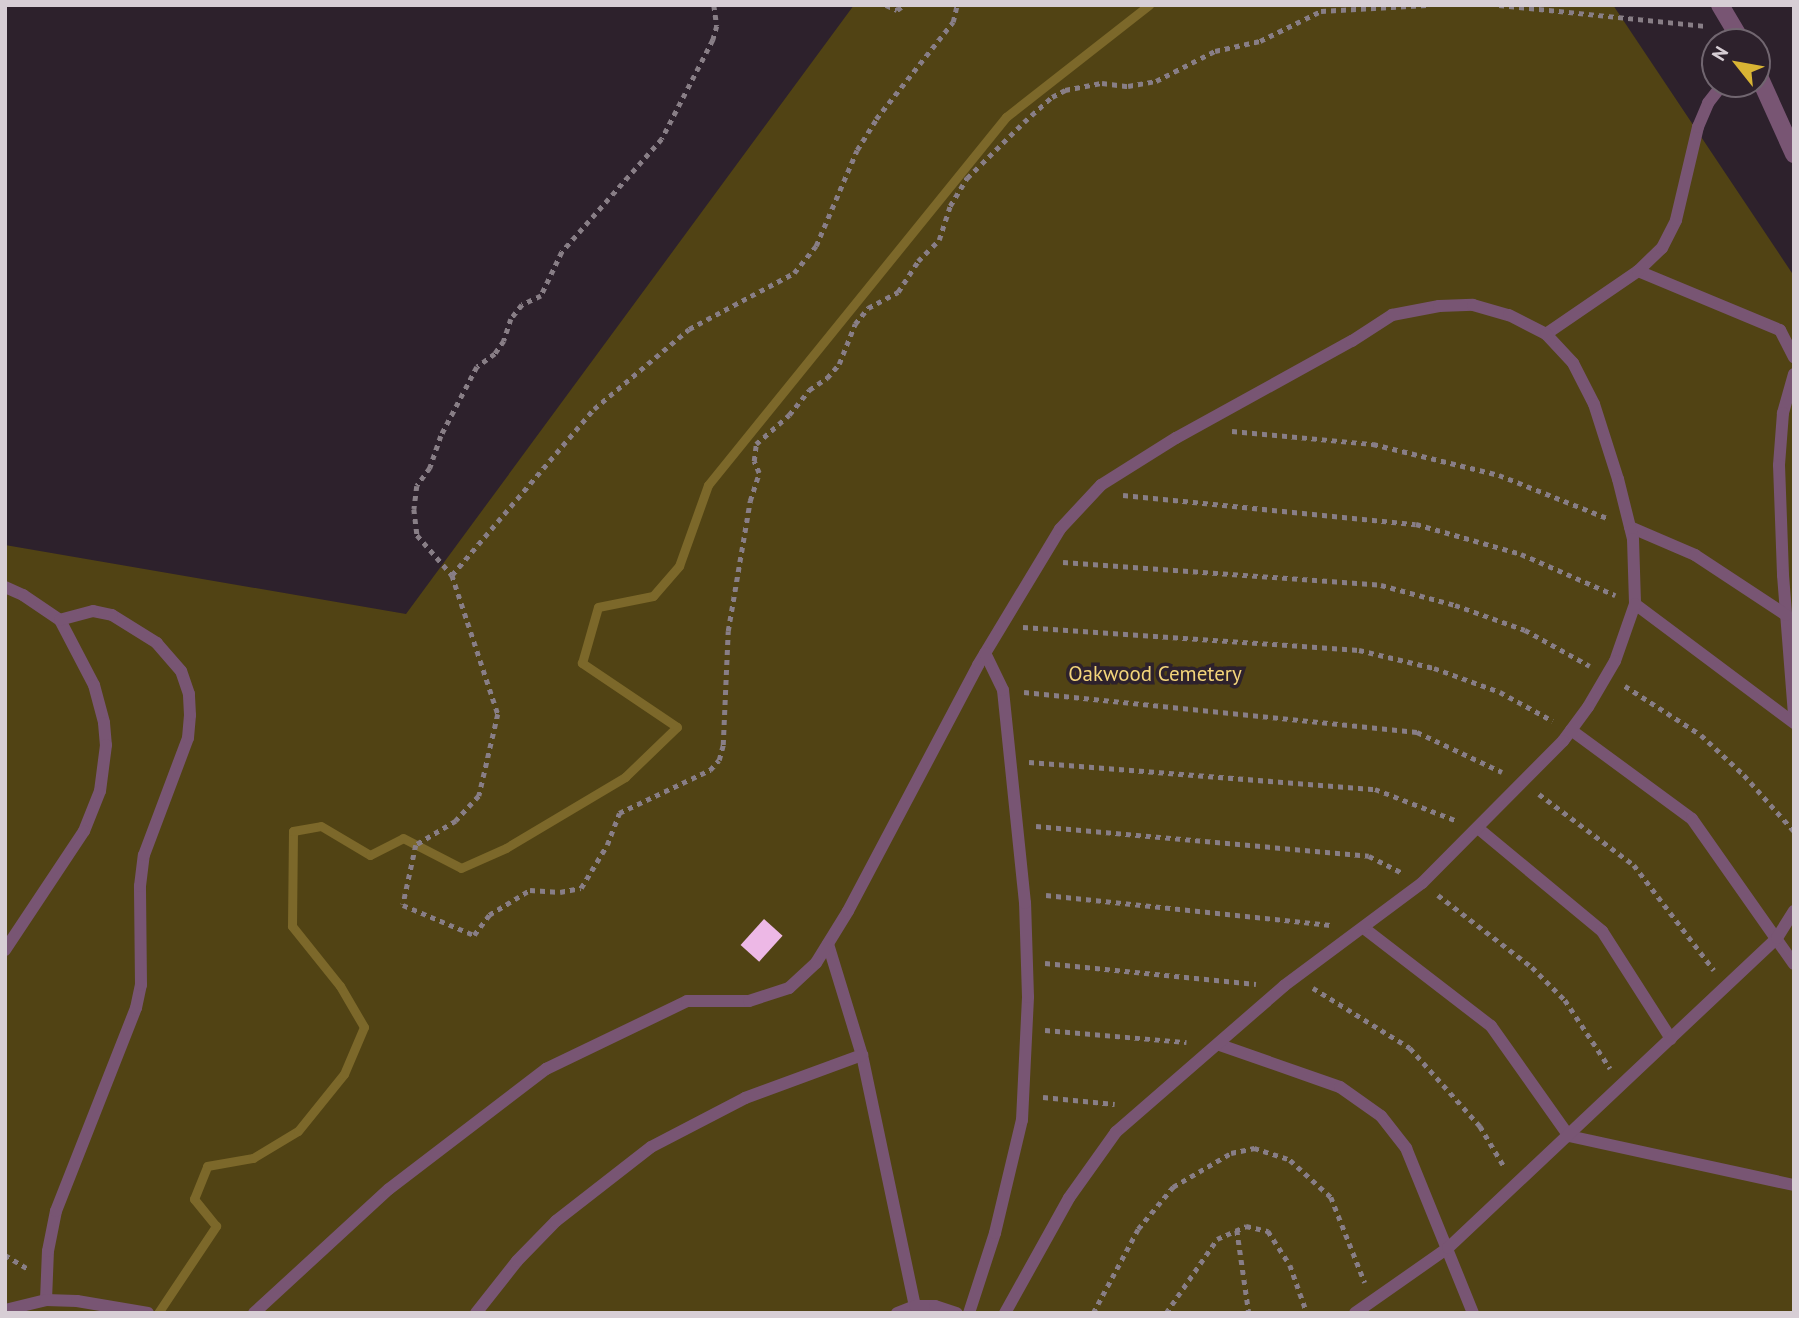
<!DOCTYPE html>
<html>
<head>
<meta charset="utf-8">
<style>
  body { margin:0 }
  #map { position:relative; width:1799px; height:1318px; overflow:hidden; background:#2d212c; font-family:"PT Sans",sans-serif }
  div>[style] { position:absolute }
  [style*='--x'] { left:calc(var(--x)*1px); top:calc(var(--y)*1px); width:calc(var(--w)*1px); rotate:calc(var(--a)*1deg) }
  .green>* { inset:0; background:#514314 }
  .stream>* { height:9px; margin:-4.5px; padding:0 4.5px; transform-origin:4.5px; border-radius:4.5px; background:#7c682a }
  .building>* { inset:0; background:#edb8e6; transform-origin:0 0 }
  .path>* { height:4.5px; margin-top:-2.25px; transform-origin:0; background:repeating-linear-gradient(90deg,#887e86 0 5px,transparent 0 10px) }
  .service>* { height:12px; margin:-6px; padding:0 6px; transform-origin:6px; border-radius:6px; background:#785573 }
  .tertiary>* { height:18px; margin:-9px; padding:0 9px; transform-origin:9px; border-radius:9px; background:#785573 }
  span { translate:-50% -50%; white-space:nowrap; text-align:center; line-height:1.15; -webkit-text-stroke:7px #2d212c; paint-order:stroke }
  .park-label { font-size:21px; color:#f2d47a }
  .frame { position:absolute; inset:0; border:7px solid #d7ced5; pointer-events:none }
  .north { position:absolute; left:1701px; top:28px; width:70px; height:70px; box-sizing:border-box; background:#2d212c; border:2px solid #716670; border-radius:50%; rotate:301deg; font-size:19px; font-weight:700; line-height:28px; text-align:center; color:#d7ced5 }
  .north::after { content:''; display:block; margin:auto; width:24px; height:32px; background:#d8b434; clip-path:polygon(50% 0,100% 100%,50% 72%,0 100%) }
</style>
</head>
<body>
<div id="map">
  <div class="green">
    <i style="clip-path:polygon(854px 5px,1613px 5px,1794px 276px,1794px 1313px,5px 1313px,5px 545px,406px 614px)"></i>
  </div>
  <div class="stream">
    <i style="--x:158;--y:1313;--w:105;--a:-56.3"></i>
    <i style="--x:216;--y:1226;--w:35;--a:-129"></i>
    <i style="--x:194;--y:1199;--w:35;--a:-68"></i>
    <i style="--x:207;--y:1166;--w:47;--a:-9.9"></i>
    <i style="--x:253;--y:1158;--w:52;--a:-31"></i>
    <i style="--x:298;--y:1131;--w:73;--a:-51.1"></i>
    <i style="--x:344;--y:1074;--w:51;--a:-66.9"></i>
    <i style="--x:364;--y:1027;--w:48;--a:-120.3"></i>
    <i style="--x:340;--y:986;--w:77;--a:-128.7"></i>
    <i style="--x:292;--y:926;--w:95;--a:-89.4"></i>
    <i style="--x:293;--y:831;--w:28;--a:-10"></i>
    <i style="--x:321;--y:826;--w:57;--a:30.6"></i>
    <i style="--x:370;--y:855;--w:37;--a:-27"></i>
    <i style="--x:403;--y:838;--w:65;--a:27.3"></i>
    <i style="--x:461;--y:868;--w:49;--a:-24"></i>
    <i style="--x:506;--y:848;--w:139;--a:-30.8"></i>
    <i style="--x:625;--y:777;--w:72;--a:-43.9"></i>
    <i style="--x:677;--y:727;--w:115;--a:-146"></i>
    <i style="--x:582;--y:663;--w:58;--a:-74.1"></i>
    <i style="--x:598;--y:607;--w:56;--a:-11.3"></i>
    <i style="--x:653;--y:596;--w:40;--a:-49"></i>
    <i style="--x:679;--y:566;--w:86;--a:-70.3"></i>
    <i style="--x:708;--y:485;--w:474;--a:-51"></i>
    <i style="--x:1006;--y:117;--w:182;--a:-38.1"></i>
  </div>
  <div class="building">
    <i style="left:764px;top:919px;width:25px;height:35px;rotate:42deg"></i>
  </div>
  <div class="path">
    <i style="--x:714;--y:5;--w:21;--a:82"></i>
    <i style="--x:717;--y:26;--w:15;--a:106"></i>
    <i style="--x:713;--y:40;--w:111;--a:117.3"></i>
    <i style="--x:662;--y:139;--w:151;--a:131.5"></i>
    <i style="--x:562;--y:252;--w:49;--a:115.5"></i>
    <i style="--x:541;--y:296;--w:21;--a:155"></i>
    <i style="--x:522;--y:305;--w:18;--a:128"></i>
    <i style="--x:511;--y:319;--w:23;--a:108"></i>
    <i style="--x:504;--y:341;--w:16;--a:125"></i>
    <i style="--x:495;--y:354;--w:22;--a:144"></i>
    <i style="--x:477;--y:367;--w:78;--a:117.6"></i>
    <i style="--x:441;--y:436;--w:34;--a:109"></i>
    <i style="--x:430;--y:468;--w:22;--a:126"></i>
    <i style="--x:417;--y:486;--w:23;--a:97"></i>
    <i style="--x:414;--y:509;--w:26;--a:83"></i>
    <i style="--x:417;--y:535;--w:53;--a:48.8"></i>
    <i style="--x:452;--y:575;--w:146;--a:71.7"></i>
    <i style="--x:498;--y:714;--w:84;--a:103"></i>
    <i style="--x:479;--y:796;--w:34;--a:133"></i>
    <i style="--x:456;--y:821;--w:47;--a:149"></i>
    <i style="--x:416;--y:845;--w:61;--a:102.2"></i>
    <i style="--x:403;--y:905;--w:77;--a:22.9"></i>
    <i style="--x:474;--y:935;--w:25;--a:-53"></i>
    <i style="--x:489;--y:915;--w:48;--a:-31.4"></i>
    <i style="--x:530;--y:890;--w:30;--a:4"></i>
    <i style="--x:560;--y:892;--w:21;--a:-11"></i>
    <i style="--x:581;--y:888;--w:50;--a:-58.8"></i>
    <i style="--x:607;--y:845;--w:34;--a:-69"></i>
    <i style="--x:619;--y:813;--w:101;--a:-25.3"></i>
    <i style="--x:710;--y:770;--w:13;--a:-48"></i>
    <i style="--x:719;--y:760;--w:16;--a:-75"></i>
    <i style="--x:723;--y:745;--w:114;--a:-87.5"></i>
    <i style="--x:728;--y:631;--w:132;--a:-80.4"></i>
    <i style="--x:750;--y:501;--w:29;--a:-72"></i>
    <i style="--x:759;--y:473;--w:13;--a:-113"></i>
    <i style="--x:754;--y:461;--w:17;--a:-83"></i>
    <i style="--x:756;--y:444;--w:44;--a:-41.3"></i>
    <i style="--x:789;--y:415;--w:32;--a:-51"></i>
    <i style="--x:809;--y:390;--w:22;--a:-34"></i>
    <i style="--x:827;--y:378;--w:18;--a:-49"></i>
    <i style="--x:839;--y:364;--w:43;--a:-68.2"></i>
    <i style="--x:855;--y:324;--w:21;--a:-51"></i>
    <i style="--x:868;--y:308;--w:34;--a:-28"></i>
    <i style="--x:898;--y:292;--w:37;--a:-57"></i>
    <i style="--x:918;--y:261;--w:30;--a:-45"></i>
    <i style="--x:939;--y:240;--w:36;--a:-72"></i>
    <i style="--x:950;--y:206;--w:33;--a:-59"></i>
    <i style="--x:967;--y:178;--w:80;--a:-44.5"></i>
    <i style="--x:1024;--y:122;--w:38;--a:-42"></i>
    <i style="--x:1052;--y:97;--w:15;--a:-28"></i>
    <i style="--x:1065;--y:90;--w:38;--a:-11"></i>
    <i style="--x:1102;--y:83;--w:26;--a:7"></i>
    <i style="--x:1128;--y:86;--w:28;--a:-10"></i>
    <i style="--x:1156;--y:81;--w:66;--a:-27"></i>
    <i style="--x:1215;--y:51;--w:46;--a:-12.5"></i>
    <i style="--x:1260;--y:41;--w:68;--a:-26.2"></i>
    <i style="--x:1321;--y:11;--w:106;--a:-3.2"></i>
    <i style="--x:886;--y:5;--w:12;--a:24"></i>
    <i style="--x:897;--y:10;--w:9;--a:-36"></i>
    <i style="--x:1499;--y:5;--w:209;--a:5.8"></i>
    <i style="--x:1232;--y:431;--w:142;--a:5.3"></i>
    <i style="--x:1373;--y:444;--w:130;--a:13.8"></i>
    <i style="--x:1499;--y:475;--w:116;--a:21.7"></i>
    <i style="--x:1123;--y:495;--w:294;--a:5.7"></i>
    <i style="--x:1416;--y:524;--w:109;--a:15.9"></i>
    <i style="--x:1521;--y:554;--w:103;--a:23.6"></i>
    <i style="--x:1063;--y:562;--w:319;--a:4.1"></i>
    <i style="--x:1381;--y:585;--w:77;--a:15.1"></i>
    <i style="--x:1455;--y:605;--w:74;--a:19.7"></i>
    <i style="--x:1525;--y:630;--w:74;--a:29"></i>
    <i style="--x:452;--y:575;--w:218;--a:-49.5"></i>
    <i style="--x:594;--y:409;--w:124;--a:-40.1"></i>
    <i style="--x:689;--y:329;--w:119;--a:-28.1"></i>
    <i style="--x:794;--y:273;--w:35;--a:-51"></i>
    <i style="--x:816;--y:246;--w:104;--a:-66.9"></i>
    <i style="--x:857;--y:150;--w:36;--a:-58"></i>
    <i style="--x:876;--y:119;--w:124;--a:-51.6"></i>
    <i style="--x:953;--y:22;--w:17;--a:-77"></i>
    <i style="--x:1023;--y:627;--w:337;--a:3.9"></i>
    <i style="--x:1359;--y:650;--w:77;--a:13.5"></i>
    <i style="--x:1434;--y:668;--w:70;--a:20"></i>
    <i style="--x:1500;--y:692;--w:60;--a:28.7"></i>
    <i style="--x:1625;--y:686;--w:90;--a:32.8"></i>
    <i style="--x:1701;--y:735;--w:59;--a:42.9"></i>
    <i style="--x:1744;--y:775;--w:75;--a:48.2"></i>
    <i style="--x:1024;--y:692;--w:395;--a:5.8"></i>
    <i style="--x:1417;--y:732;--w:94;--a:25.2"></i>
    <i style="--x:1029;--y:762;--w:347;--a:4.5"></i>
    <i style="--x:1375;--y:789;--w:86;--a:21.2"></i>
    <i style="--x:1539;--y:794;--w:119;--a:36.8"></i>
    <i style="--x:1634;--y:865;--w:132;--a:52.7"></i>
    <i style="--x:1036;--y:826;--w:334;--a:5.1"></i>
    <i style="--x:1369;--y:856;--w:36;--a:27"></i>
    <i style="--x:1046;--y:895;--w:286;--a:6"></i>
    <i style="--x:1438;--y:895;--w:118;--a:37.5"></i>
    <i style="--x:1532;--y:967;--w:47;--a:45"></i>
    <i style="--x:1565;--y:1000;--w:82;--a:56.5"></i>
    <i style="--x:1045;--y:963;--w:212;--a:5.7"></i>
    <i style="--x:1313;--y:988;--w:114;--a:31.7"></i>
    <i style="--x:1410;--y:1048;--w:105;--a:48.1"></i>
    <i style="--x:1480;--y:1126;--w:49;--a:59.2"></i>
    <i style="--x:1045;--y:1030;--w:142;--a:4.9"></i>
    <i style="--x:1043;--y:1097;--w:72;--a:5.6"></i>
    <i style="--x:1237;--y:1230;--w:84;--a:81.8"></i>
    <i style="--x:5;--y:1255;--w:27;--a:31"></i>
    <i style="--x:1093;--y:1313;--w:95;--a:-61.8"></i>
    <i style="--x:1138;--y:1229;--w:55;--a:-50.2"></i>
    <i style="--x:1173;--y:1187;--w:67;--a:-30.4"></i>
    <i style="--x:1231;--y:1153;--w:24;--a:-12"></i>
    <i style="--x:1254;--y:1148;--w:38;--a:18"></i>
    <i style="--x:1290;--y:1160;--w:55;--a:42.1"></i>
    <i style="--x:1331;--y:1197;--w:92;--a:68.4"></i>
    <i style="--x:1166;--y:1313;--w:90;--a:-55.4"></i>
    <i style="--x:1217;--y:1239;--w:32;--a:-24"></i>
    <i style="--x:1246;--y:1226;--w:23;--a:13"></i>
    <i style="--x:1268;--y:1231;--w:40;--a:57.1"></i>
    <i style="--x:1290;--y:1265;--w:51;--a:70.5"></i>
  </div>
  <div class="service">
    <i style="--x:1638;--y:271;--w:154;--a:22.6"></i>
    <i style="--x:1780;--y:330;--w:31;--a:63"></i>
    <i style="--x:1546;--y:334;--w:112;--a:-34.4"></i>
    <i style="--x:1638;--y:271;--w:33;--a:-44"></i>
    <i style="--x:1662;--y:248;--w:31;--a:-63"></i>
    <i style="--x:1676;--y:220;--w:96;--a:-76.7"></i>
    <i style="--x:1698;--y:127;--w:26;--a:-67"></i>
    <i style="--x:1708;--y:103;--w:24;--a:-52"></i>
    <i style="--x:1794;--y:374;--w:41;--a:105.8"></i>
    <i style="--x:1783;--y:413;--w:52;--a:94.4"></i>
    <i style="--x:1779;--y:465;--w:110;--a:87.9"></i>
    <i style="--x:1783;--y:575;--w:141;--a:85.5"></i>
    <i style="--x:1630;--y:527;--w:71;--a:23.3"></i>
    <i style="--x:1695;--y:555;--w:109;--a:33.4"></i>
    <i style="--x:5;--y:587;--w:20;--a:24"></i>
    <i style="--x:23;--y:595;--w:45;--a:34"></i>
    <i style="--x:60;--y:620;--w:73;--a:62.4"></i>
    <i style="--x:94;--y:685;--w:39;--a:75"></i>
    <i style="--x:104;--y:723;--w:22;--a:85"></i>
    <i style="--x:106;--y:745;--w:46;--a:97.4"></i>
    <i style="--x:100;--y:791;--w:43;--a:111.8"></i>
    <i style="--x:84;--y:831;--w:143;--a:123.6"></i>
    <i style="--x:1635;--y:604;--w:199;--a:36.8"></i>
    <i style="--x:1571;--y:730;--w:150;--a:36.3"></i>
    <i style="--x:1692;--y:819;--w:177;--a:54.9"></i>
    <i style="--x:1479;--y:829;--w:160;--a:39.7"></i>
    <i style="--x:1602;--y:931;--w:128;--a:57.4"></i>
    <i style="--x:1365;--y:929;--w:159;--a:37.6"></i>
    <i style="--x:1491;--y:1026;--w:135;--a:54.7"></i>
    <i style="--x:1569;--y:1136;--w:230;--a:12.3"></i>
    <i style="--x:828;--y:944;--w:116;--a:73"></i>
    <i style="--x:862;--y:1055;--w:257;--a:78.1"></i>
    <i style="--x:1220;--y:1045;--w:127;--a:19.3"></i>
    <i style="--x:1340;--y:1087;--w:50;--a:35.3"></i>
    <i style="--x:1381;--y:1116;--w:41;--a:52"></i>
    <i style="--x:1406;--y:1148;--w:178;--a:67.9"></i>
    <i style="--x:46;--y:1300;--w:49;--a:-87.7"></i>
    <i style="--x:48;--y:1251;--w:41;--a:-78.7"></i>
    <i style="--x:56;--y:1211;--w:218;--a:-68.5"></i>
    <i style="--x:136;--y:1008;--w:24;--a:-78"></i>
    <i style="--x:141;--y:985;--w:99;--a:-90.6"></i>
    <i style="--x:140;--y:886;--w:31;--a:-83"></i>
    <i style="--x:144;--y:855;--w:125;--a:-69.4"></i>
    <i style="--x:188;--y:738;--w:23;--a:-85"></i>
    <i style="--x:190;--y:715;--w:21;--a:-93"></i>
    <i style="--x:189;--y:694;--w:24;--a:-109"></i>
    <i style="--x:181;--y:671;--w:37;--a:-131"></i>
    <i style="--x:157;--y:643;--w:53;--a:-148.1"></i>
    <i style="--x:112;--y:615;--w:19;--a:-168"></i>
    <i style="--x:93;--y:611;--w:34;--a:165"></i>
    <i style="--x:5;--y:1310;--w:42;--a:-13.7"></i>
    <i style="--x:46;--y:1300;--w:31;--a:2"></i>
    <i style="--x:77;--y:1301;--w:72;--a:9.6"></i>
    <i style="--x:254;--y:1313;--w:183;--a:-42.6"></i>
    <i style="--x:389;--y:1189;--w:198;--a:-37.4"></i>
    <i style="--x:546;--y:1069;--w:157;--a:-25.7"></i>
    <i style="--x:687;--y:1001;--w:62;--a:0"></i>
    <i style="--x:749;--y:1001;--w:42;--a:-18"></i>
    <i style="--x:789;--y:988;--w:37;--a:-43"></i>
    <i style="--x:816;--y:963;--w:61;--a:-58.4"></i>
    <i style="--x:848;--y:911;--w:278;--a:-62.1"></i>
    <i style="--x:978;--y:665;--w:159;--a:-58.9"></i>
    <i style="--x:1060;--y:529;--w:60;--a:-47"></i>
    <i style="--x:1101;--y:485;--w:89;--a:-32.1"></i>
    <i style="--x:1176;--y:438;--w:201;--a:-28.9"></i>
    <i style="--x:1352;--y:341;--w:48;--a:-33"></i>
    <i style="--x:1392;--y:315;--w:48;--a:-10.8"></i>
    <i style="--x:1439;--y:306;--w:34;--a:-2"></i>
    <i style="--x:1473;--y:305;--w:37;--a:16"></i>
    <i style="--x:1509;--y:315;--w:42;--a:27.2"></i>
    <i style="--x:1546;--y:334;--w:40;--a:47"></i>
    <i style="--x:1573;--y:363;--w:46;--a:62.9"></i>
    <i style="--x:1594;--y:404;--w:79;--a:72.3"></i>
    <i style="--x:1618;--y:479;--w:62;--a:76"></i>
    <i style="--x:1633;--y:539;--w:65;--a:88.2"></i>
    <i style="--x:1635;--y:604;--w:60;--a:109.3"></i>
    <i style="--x:1615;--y:661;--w:53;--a:120.4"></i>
    <i style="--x:1588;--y:707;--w:42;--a:126.3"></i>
    <i style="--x:1563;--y:741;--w:200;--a:134.8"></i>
    <i style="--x:1422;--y:883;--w:172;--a:143.3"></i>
    <i style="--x:1284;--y:986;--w:223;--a:139"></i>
    <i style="--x:1116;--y:1132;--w:81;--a:125.5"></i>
    <i style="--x:1069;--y:1198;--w:132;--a:119.1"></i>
    <i style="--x:476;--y:1313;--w:66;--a:-51.7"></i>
    <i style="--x:517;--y:1261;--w:56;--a:-45.7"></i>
    <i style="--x:556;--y:1221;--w:120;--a:-37.9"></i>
    <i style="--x:651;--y:1147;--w:106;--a:-27.5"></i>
    <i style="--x:745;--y:1098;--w:125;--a:-20.2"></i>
    <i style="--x:897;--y:1313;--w:19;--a:-21"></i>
    <i style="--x:915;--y:1306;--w:20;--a:0"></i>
    <i style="--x:935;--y:1306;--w:23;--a:18"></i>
    <i style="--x:969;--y:1313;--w:84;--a:-72"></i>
    <i style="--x:995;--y:1233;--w:116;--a:-76.6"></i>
    <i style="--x:1022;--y:1120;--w:123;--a:-87.2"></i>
    <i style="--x:1028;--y:997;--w:94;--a:-91.8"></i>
    <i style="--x:1025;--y:903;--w:214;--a:-95.9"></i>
    <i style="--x:1003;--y:690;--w:41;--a:-115.9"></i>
    <i style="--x:1355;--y:1313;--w:113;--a:-35"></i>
    <i style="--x:1448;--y:1248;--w:452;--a:-43.3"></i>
    <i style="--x:1777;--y:938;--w:32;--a:-58"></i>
  </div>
  <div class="tertiary">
    <i style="--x:1720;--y:5;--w:43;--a:59.3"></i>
    <i style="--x:1757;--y:72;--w:90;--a:65.7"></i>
  </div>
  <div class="park-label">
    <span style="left:1155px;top:674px">Oakwood Cemetery</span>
  </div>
  <div class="frame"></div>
  <div class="north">N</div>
</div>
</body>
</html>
